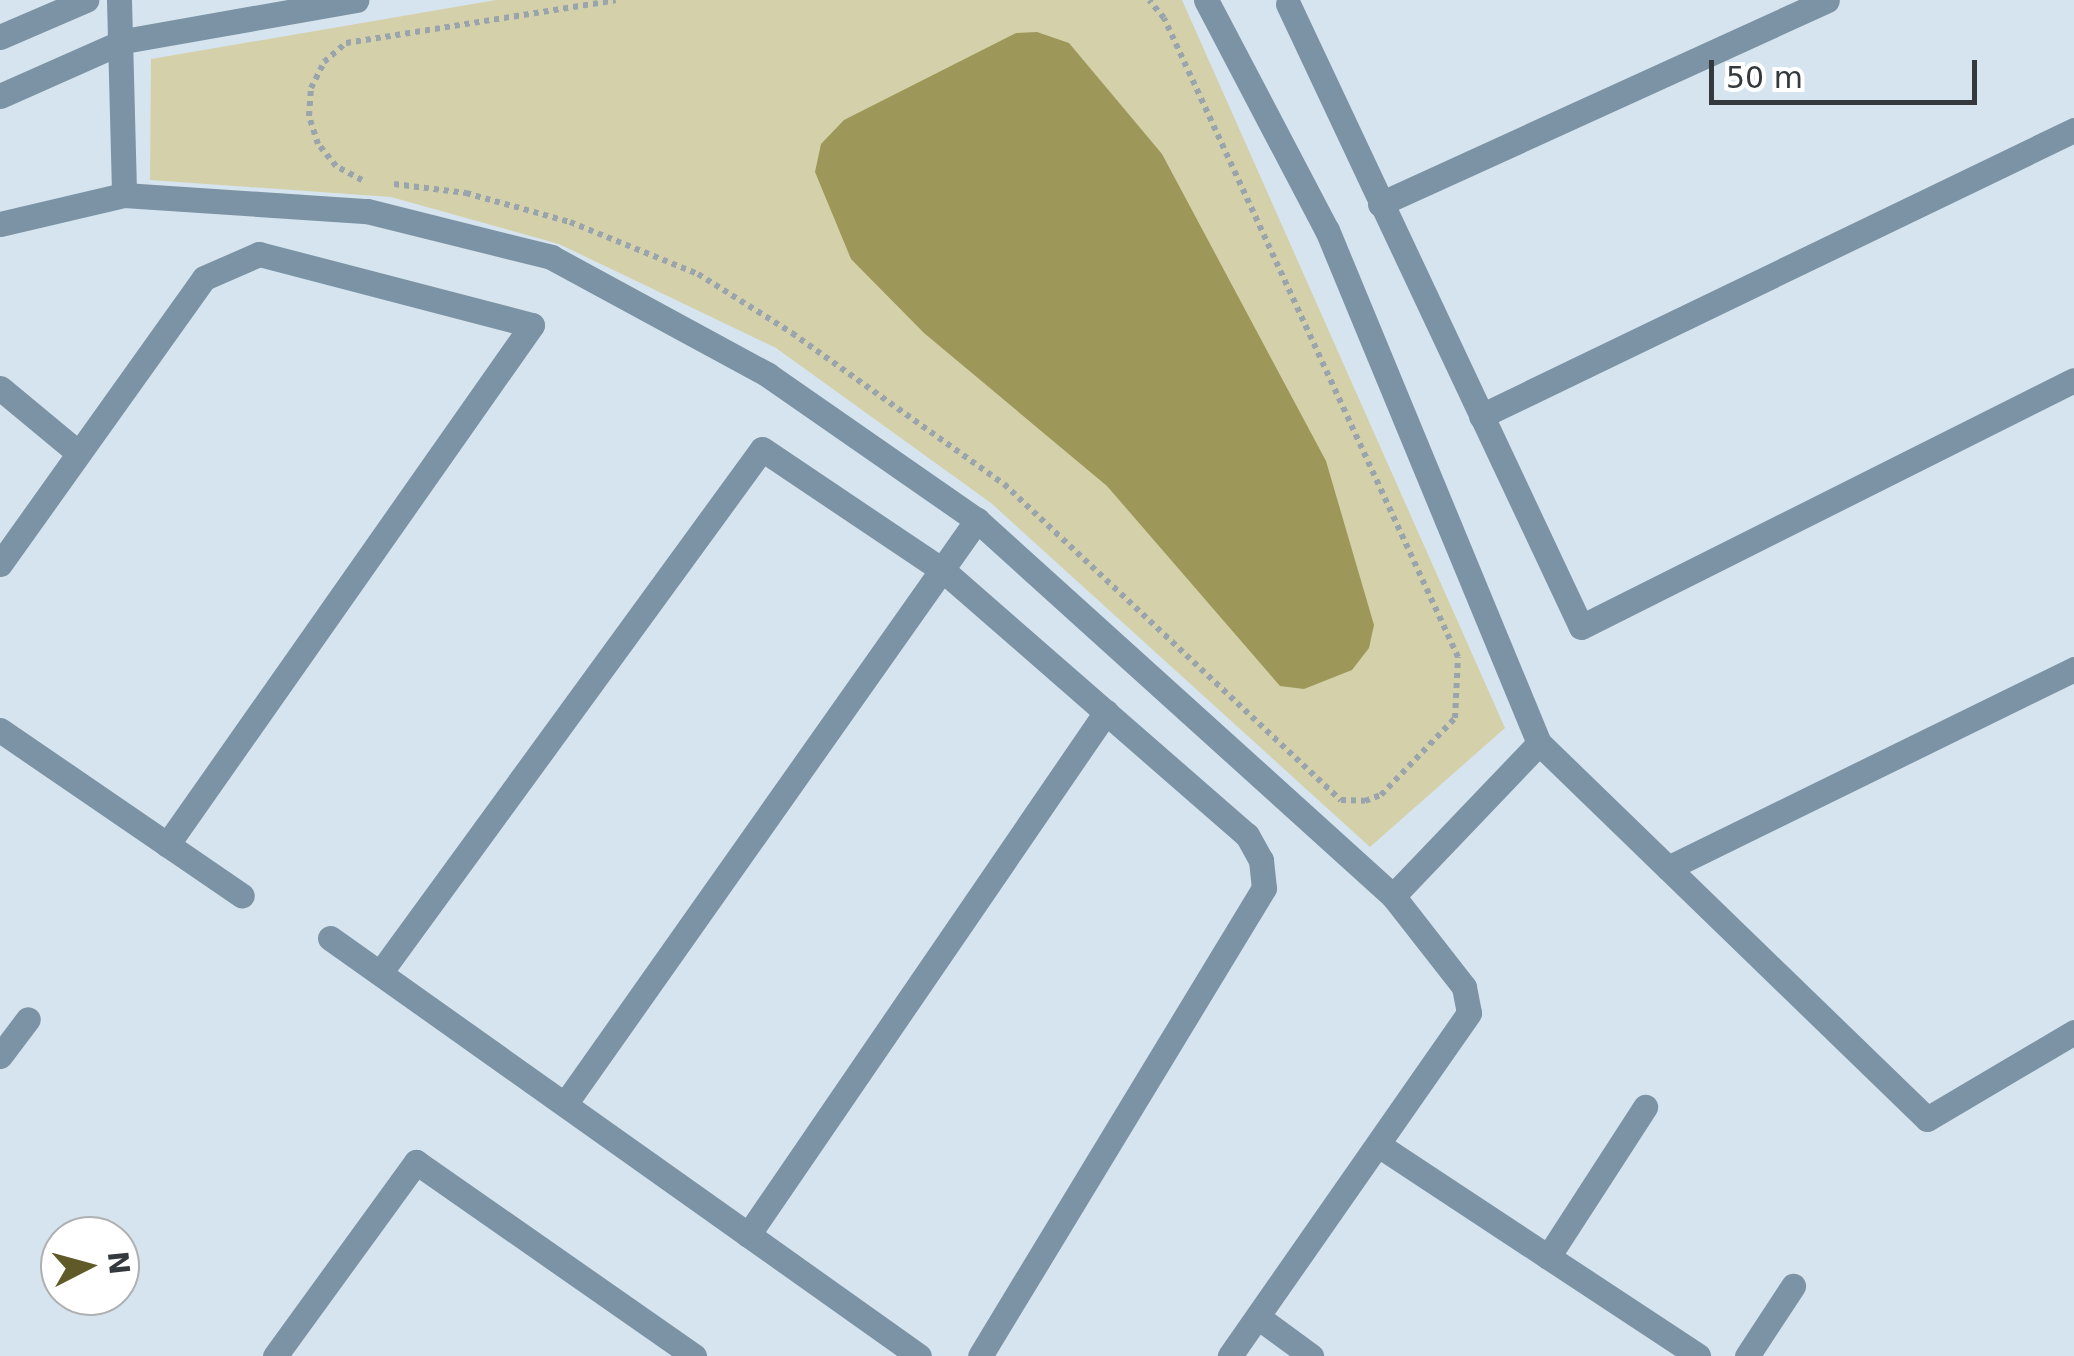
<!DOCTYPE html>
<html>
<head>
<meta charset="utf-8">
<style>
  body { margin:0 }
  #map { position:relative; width:2074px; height:1356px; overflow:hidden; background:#d5e4ee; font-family:"DejaVu Sans",sans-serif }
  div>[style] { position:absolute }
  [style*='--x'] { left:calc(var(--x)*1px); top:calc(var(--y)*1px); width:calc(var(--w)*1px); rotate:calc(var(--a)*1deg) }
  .green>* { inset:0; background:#d4d1aa }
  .water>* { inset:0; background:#9d975a }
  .path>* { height:6px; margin-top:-3px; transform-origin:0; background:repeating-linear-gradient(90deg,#99a4ac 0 5px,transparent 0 10px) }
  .minor>* { height:25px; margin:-12.5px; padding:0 12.5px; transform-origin:12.5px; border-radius:12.5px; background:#7b93a4 }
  span { translate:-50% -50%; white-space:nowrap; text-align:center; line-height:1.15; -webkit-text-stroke:9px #fff; paint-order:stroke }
  .north { position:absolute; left:40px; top:1216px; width:100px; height:100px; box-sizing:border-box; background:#fff; border:2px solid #aeb0b2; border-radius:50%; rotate:84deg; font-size:28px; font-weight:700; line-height:40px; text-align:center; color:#34393e }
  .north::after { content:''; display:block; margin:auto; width:35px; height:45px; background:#5f5a27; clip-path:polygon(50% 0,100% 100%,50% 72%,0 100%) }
  .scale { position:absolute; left:1709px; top:60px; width:268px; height:45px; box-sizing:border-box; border:5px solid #34393e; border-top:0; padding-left:12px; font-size:30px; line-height:35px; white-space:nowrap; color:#34393e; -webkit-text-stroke:8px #fff; paint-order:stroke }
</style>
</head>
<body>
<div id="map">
  <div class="green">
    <i style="clip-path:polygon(496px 0,1182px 0,1505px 728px,1370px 847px,991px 503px,776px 348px,559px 244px,391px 197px,150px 180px,151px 59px)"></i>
  </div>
  <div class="water">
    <i style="clip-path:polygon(1037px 32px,1069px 43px,1162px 154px,1326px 461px,1374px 625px,1369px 648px,1352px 670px,1304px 689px,1280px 686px,1107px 486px,924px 333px,851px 259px,815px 172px,821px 144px,844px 120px,1016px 33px)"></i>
  </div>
  <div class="path">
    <i style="--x:362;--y:180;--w:30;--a:-152"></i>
    <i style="--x:336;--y:166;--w:28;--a:-129"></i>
    <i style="--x:318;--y:144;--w:29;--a:-108"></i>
    <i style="--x:309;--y:116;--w:28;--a:-86"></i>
    <i style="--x:311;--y:88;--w:29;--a:-63"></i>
    <i style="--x:324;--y:62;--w:29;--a:-41"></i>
    <i style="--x:346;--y:43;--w:273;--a:-9"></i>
    <i style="--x:394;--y:184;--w:73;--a:7.1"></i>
    <i style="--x:466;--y:193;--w:108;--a:15.6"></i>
    <i style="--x:570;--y:222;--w:138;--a:22.1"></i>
    <i style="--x:698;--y:274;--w:111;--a:32.1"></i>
    <i style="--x:792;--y:333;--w:260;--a:35.5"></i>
    <i style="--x:1004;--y:484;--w:462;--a:43.2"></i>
    <i style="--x:1341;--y:800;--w:24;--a:2"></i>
    <i style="--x:1365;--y:801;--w:17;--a:-21"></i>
    <i style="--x:1381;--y:795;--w:107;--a:-46.1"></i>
    <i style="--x:1455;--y:718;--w:61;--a:-87.2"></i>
    <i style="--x:1458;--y:657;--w:703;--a:-114.71"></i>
    <i style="--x:1164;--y:18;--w:23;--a:-130"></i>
  </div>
  <div class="minor">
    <i style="--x:119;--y:0;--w:195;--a:88.5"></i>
    <i style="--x:1206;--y:0;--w:260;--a:62.3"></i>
    <i style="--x:1327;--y:230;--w:555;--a:67.55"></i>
    <i style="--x:1539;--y:743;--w:540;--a:44.1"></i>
    <i style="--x:1927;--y:1119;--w:171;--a:-30.6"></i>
    <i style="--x:1288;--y:4;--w:688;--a:64.81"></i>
    <i style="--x:1581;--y:627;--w:551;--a:-26.61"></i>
    <i style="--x:0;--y:37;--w:94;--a:-23.3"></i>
    <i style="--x:0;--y:96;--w:136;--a:-23.9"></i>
    <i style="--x:124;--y:41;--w:236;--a:-10"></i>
    <i style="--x:1380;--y:204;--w:491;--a:-24.5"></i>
    <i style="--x:0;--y:224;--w:127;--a:-13.2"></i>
    <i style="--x:124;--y:195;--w:244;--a:3.8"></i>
    <i style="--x:367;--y:211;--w:190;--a:14"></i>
    <i style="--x:551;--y:257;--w:247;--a:28.5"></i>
    <i style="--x:768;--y:375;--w:254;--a:34.8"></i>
    <i style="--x:977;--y:520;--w:561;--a:42.11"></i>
    <i style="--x:1393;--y:896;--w:115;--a:52"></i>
    <i style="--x:1464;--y:987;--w:26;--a:79"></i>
    <i style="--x:1469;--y:1013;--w:418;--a:124.9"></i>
    <i style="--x:0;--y:388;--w:97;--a:39.6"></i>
    <i style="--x:1481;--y:416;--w:658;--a:-25.75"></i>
    <i style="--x:0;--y:564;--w:351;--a:-54.5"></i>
    <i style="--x:204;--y:278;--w:60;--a:-23.6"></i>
    <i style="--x:259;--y:254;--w:282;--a:14.6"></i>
    <i style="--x:532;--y:325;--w:635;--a:125.07"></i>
    <i style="--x:0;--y:730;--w:293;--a:34.4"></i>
    <i style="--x:1668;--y:868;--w:452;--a:-26.1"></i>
    <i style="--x:1393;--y:896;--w:211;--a:-46.3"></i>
    <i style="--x:330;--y:938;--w:722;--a:35.36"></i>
    <i style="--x:380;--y:973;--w:648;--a:-53.91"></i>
    <i style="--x:762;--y:449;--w:220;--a:33.9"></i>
    <i style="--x:945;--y:572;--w:400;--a:41.1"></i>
    <i style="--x:1247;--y:835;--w:29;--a:61"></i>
    <i style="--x:1261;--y:860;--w:28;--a:84"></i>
    <i style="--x:1264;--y:888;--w:547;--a:121.25"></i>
    <i style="--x:0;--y:1056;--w:46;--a:-52.9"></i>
    <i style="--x:565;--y:1104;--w:715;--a:-54.8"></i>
    <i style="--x:1380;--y:1146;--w:381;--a:33.4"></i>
    <i style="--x:748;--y:1235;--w:634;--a:-55.61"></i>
    <i style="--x:1548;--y:1257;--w:179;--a:-57.1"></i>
    <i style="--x:1258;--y:1317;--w:66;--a:36.3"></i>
    <i style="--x:275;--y:1356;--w:240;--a:-54"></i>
    <i style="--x:416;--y:1162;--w:339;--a:34.9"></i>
    <i style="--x:1747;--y:1356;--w:84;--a:-56.7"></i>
  </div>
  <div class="north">N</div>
  <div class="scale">50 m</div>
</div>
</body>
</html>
